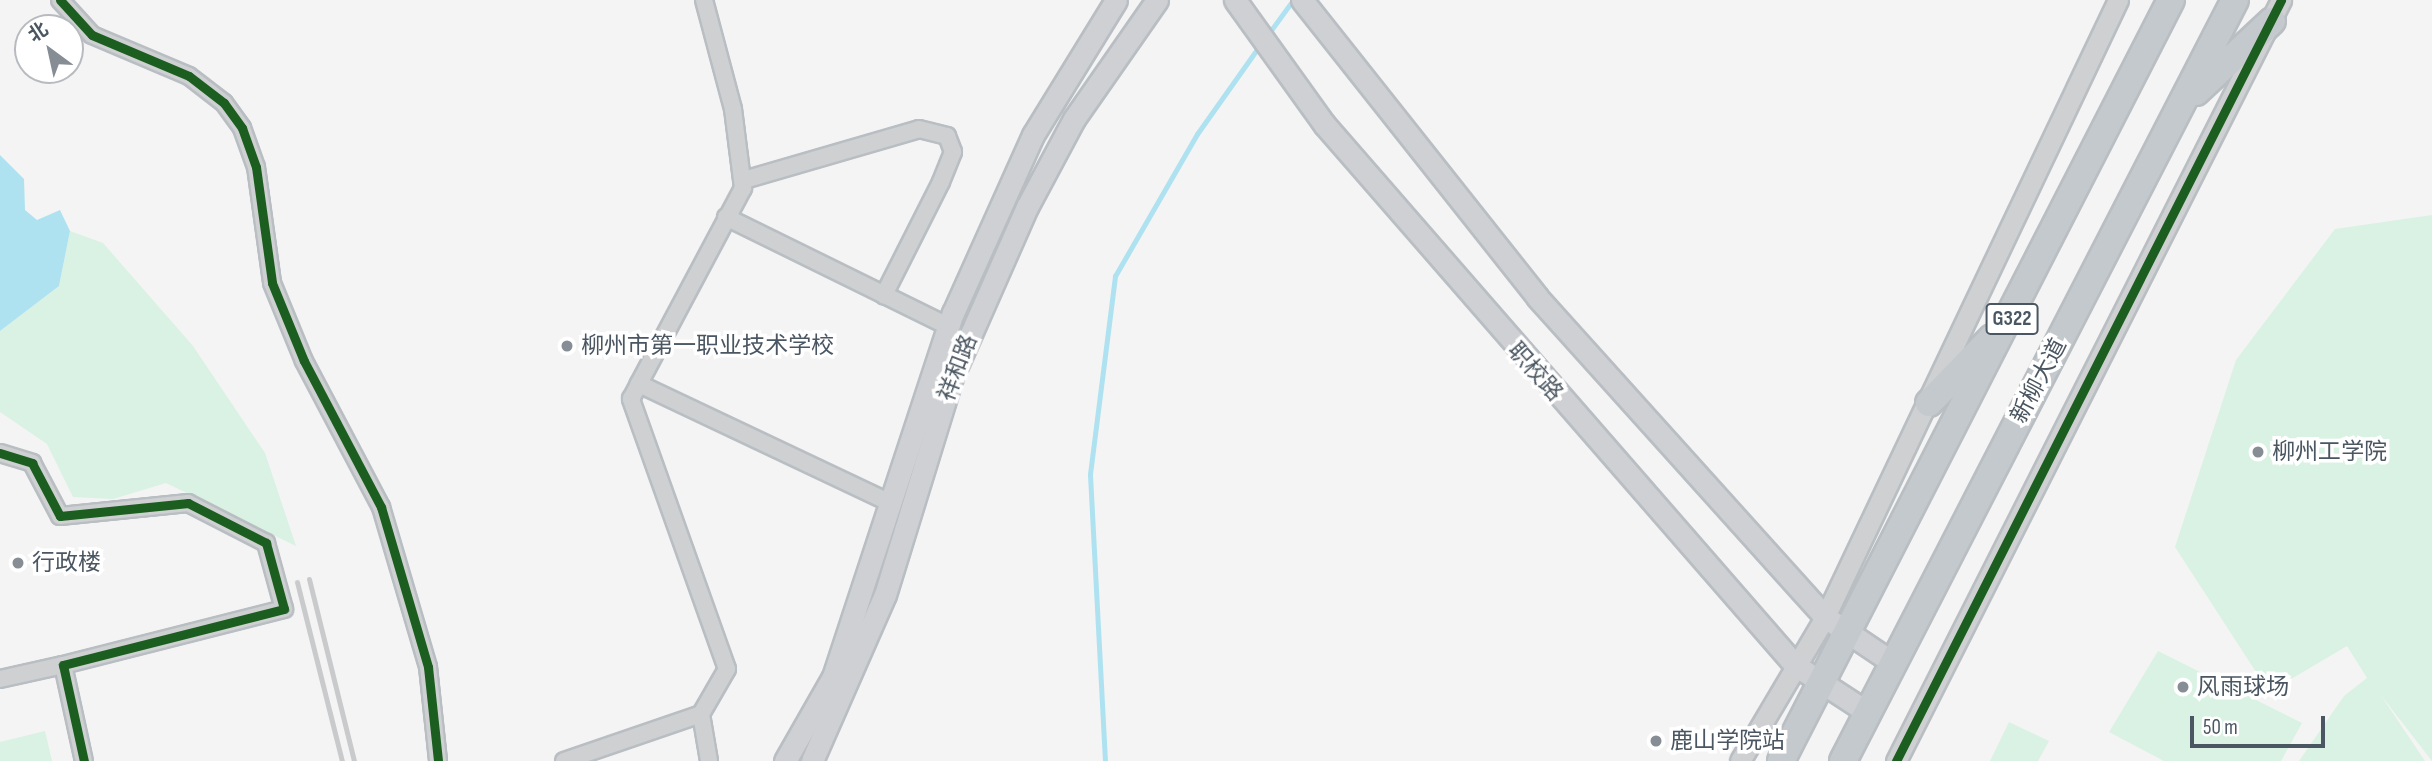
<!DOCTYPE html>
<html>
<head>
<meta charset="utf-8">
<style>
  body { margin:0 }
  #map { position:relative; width:2432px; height:761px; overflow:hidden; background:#f4f4f4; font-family:"Sofia Sans Condensed","Noto Sans SC",sans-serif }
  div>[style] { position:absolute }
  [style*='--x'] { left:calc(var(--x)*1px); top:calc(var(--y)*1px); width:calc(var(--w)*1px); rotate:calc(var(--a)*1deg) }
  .green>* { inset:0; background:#d9f2e3 }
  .water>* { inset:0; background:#aee2f0 }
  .stream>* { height:5px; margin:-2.5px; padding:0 2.5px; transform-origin:2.5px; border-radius:2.5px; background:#aee2f0 }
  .roads { filter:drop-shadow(2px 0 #b9bec3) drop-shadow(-2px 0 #b9bec3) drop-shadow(0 2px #b9bec3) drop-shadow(0 -2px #b9bec3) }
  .minor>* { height:16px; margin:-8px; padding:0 8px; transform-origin:8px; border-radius:8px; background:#ced0d2 }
  .tertiary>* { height:19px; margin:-9.5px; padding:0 9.5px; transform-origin:9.5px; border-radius:9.5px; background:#ced0d2 }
  .secondary>* { height:21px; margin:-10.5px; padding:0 10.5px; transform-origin:10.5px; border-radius:10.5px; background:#ced0d4 }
  .trunk>* { height:26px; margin:-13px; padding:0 13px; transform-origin:13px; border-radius:13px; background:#c4c9cd }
  .rail>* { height:5px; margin:-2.5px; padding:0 2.5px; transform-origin:2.5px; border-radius:2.5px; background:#c9cacc }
  .cycleway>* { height:9px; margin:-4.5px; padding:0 4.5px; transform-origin:4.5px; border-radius:4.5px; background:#1b5e20 }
  .dots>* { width:19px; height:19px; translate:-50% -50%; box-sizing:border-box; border:4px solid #fff; border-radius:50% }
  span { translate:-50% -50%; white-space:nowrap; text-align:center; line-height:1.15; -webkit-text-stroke:7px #fff; paint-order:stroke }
  .shield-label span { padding:2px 5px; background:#fff; border:2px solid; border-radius:5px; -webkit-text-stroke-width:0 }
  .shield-label { font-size:21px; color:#4a5661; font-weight:700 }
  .poi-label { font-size:23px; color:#4a5661 }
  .left { translate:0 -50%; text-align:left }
  .street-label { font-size:23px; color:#4a5661 }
  .north { position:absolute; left:14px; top:14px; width:70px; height:70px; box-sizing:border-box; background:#fff; border:2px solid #b7bbc0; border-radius:50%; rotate:327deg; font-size:19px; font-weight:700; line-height:28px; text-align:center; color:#4a5661 }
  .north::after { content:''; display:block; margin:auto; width:24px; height:32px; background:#868d94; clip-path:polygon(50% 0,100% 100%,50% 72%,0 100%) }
  .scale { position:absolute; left:2190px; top:716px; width:135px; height:32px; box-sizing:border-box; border:4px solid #4a5661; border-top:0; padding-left:9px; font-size:21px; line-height:24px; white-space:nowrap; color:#4a5661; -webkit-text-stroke:5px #fff; paint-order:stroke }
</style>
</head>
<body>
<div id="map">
  <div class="green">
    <i style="clip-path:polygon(2432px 215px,2432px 761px,2380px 694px,2425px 761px,2299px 761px,2344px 696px,2367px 678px,2347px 646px,2269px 692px,2175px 547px,2236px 360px,2335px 229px)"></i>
    <i style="clip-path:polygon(70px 231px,103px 243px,193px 346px,265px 453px,296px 546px,166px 483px,113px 499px,73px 497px,47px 444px,0 412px,0 331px,59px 286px)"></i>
    <i style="clip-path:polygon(2158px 651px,2302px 723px,2281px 761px,2164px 761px,2109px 732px)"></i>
    <i style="clip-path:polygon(2009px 722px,2049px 741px,2038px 761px,1990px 761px)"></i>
    <i style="clip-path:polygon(45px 731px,52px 761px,0 761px,0 742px)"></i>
  </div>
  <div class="water">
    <i style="clip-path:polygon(0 155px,24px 179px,25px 210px,37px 220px,60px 210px,70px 231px,59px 286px,0 331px)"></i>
  </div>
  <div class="stream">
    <i style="--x:1266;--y:37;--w:46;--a:-53.9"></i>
    <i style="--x:1105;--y:761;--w:287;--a:-93"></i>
    <i style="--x:1090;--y:474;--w:200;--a:-82.8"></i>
    <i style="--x:1115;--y:276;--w:164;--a:-60"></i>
    <i style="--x:1197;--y:134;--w:109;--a:-54.7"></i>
  </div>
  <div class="roads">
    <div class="minor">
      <i style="--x:60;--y:0;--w:47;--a:47.6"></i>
      <i style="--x:92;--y:35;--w:105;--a:22.9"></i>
      <i style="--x:189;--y:76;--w:44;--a:37.6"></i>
      <i style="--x:224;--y:103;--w:31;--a:54"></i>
      <i style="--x:242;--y:128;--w:41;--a:70.3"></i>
      <i style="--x:256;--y:167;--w:117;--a:82.1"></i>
      <i style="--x:272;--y:283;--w:84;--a:67.7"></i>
      <i style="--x:304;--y:361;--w:165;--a:62.2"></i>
      <i style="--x:381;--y:507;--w:167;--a:73.6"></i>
      <i style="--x:428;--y:667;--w:95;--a:83.9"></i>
      <i style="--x:704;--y:0;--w:113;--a:75.1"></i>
      <i style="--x:733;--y:109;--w:80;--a:82.8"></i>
      <i style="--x:743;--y:188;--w:222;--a:118"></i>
      <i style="--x:639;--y:384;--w:279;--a:25.3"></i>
      <i style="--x:744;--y:180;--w:182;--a:-16.2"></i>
      <i style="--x:919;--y:129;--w:29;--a:14"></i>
      <i style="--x:947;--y:136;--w:17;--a:69"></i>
      <i style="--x:953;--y:152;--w:32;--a:112"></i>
      <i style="--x:941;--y:182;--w:127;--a:116.8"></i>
      <i style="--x:726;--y:217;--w:247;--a:26.2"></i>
      <i style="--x:0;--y:453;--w:34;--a:17"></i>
      <i style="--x:32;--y:463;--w:60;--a:62.2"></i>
      <i style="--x:60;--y:516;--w:129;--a:-5.8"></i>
      <i style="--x:188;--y:503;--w:88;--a:27.1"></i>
      <i style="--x:266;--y:543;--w:68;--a:74.7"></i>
      <i style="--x:284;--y:609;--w:228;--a:165.8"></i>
      <i style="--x:63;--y:665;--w:98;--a:77.7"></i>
      <i style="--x:0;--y:679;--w:65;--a:-12.5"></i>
      <i style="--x:701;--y:714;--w:48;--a:80.3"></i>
      <i style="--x:564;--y:761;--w:145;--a:-18.9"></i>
      <i style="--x:701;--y:714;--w:52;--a:-60"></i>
      <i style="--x:727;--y:669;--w:287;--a:-109.6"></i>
      <i style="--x:631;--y:399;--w:17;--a:-62"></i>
    </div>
    <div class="tertiary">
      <i style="--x:1740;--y:761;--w:167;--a:-59.4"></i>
      <i style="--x:1825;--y:617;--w:683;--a:-64.6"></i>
      <i style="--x:1896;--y:761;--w:853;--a:-63.16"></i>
    </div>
    <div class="secondary">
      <i style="--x:1235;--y:0;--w:153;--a:54.3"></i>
      <i style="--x:1324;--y:124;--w:717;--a:48.96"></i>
      <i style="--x:1795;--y:665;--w:86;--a:33.1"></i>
      <i style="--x:1302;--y:0;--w:379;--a:51.6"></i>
      <i style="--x:1537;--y:297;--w:431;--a:48"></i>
      <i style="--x:1825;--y:617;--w:81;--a:33.9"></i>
      <i style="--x:785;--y:761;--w:97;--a:-60.3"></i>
      <i style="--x:833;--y:677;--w:383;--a:-71.8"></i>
      <i style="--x:953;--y:313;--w:195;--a:-65.8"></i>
      <i style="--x:1033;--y:135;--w:158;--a:-58.4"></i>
      <i style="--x:812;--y:761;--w:181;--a:-66.3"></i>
      <i style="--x:885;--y:595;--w:228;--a:-72.9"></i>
      <i style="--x:952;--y:377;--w:186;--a:-66.2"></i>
      <i style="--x:1027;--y:207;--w:100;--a:-61.9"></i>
      <i style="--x:1074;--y:119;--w:145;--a:-55.1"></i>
    </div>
    <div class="trunk">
      <i style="--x:2196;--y:92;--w:104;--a:-43.1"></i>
      <i style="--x:1929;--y:403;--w:91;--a:-45.9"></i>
      <i style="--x:1781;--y:761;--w:855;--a:-62.87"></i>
      <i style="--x:1843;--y:761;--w:856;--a:-62.75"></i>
    </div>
  </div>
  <div class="rail">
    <i style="--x:309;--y:579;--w:187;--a:76.1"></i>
    <i style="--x:297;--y:582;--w:185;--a:75.9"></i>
  </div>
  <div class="cycleway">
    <i style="--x:60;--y:0;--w:47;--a:47.6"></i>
    <i style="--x:92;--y:35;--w:105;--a:22.9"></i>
    <i style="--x:189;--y:76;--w:44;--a:37.6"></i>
    <i style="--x:224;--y:103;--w:31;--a:54"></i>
    <i style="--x:242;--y:128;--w:41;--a:70.3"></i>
    <i style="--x:256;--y:167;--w:117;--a:82.1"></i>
    <i style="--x:272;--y:283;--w:84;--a:67.7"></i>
    <i style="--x:304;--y:361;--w:165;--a:62.2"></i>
    <i style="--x:381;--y:507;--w:167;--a:73.6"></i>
    <i style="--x:428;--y:667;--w:95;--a:83.9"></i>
    <i style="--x:0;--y:453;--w:34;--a:17"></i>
    <i style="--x:32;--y:463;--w:60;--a:62.2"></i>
    <i style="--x:60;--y:516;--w:129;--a:-5.8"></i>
    <i style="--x:188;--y:503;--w:88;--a:27.1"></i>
    <i style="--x:266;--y:543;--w:68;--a:74.7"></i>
    <i style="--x:284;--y:609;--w:228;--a:165.8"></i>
    <i style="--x:63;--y:665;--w:98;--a:77.7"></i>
    <i style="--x:1896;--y:761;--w:853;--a:-63.16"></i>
  </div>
  <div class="dots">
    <i style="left:567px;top:346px;background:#868d94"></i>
    <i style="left:2258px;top:452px;background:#868d94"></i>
    <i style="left:18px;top:563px;background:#868d94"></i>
    <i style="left:2183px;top:687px;background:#868d94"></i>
    <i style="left:1656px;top:741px;background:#868d94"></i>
  </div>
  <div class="shield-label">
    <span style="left:2012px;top:319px">G322</span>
  </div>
  <div class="poi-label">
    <span class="left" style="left:581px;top:346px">柳州市第一职业技术学校</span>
    <span class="left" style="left:2272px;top:452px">柳州工学院</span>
    <span class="left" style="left:32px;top:563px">行政楼</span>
    <span class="left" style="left:2197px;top:687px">风雨球场</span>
    <span class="left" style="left:1670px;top:741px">鹿山学院站</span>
  </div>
  <div class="street-label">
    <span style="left:958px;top:368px;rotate:-69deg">祥和路</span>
    <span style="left:1535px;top:372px;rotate:48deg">职校路</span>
    <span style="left:2039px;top:381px;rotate:-62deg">新柳大道</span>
  </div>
  <div class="north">北</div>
  <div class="scale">50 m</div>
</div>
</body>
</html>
